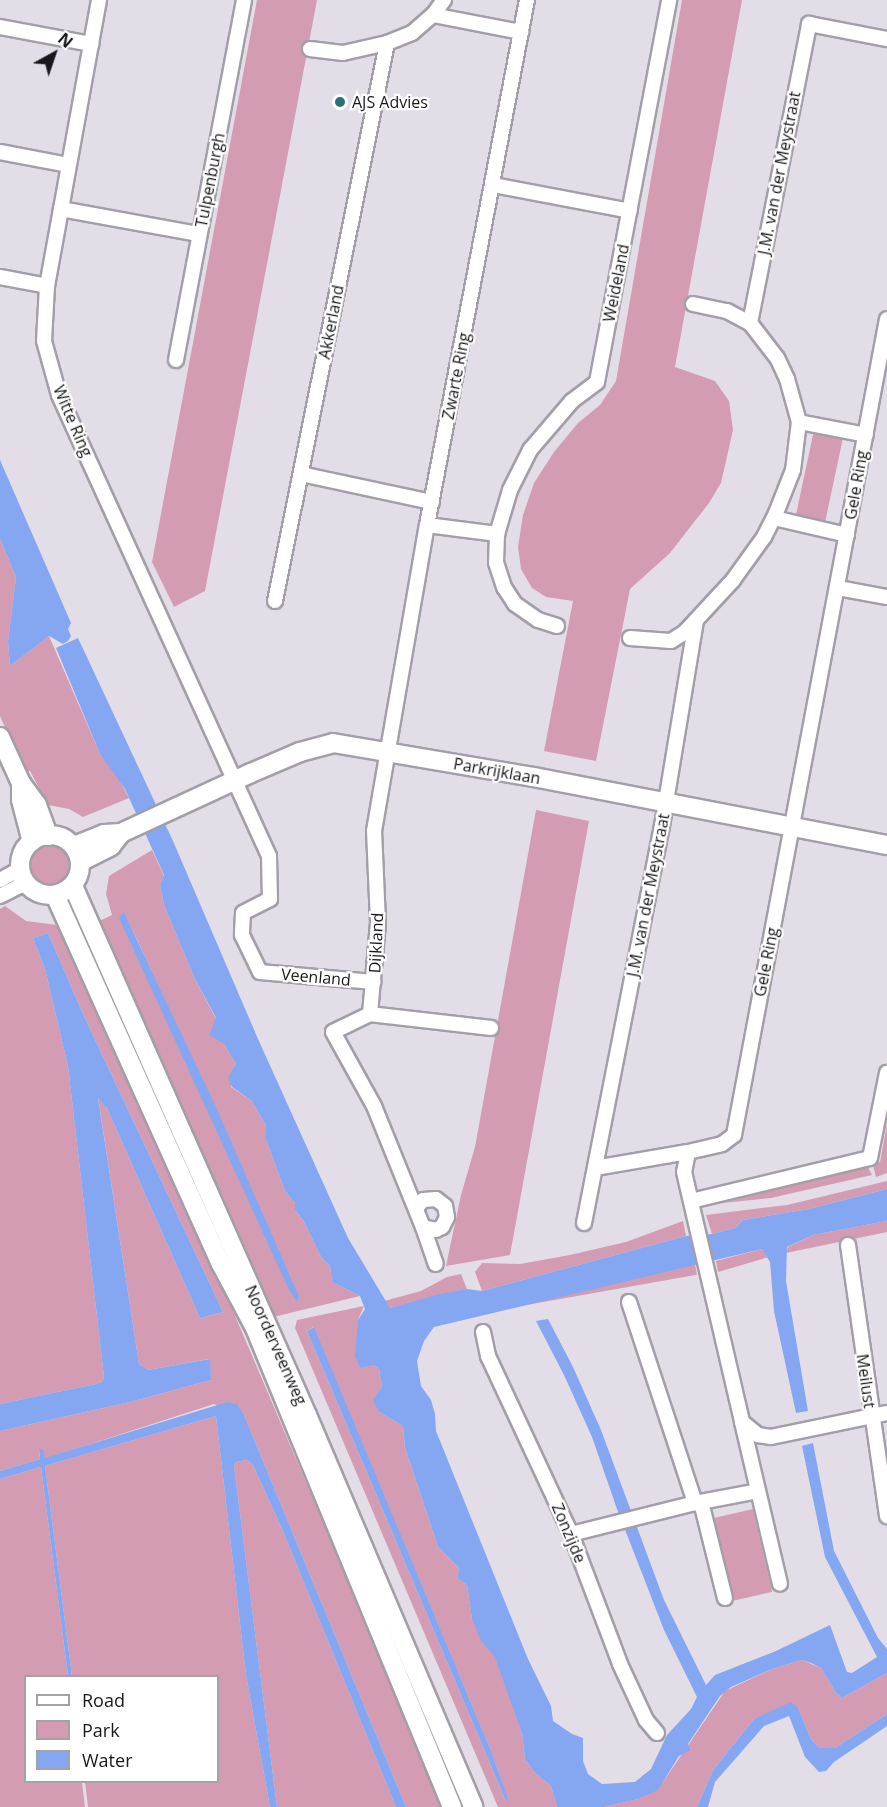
<!DOCTYPE html>
<html>
<head>
<meta charset="utf-8">
<style>
  body { margin:0 }
  #map { position:relative; width:887px; height:1807px; overflow:hidden; background:#e3dde8; font-family:"Open Sans",sans-serif }
  div>[style] { position:absolute }
  [style*='--x'] { left:calc(var(--x)*1px); top:calc(var(--y)*1px); width:calc(var(--w)*1px); rotate:calc(var(--a)*1deg) }
  .green>* { inset:0; background:#d49cb3; transform-origin:0 0 }
  .round { border-radius:50% }
  .water>* { inset:0; background:#85a7f2 }
  .roads { filter:drop-shadow(2px 0 #a39ea8) drop-shadow(-2px 0 #a39ea8) drop-shadow(0 2px #a39ea8) drop-shadow(0 -2px #a39ea8) }
  .minor>* { height:14px; margin:-7px; padding:0 7px; transform-origin:7px; border-radius:7px; background:#fff }
  .tertiary>* { height:18px; margin:-9px; padding:0 9px; transform-origin:9px; border-radius:9px; background:#fff }
  .tertiary>.ring { margin:-9px; padding:0; box-sizing:content-box; background:none; border:18px solid #fff; border-radius:50% }
  .dots>* { width:16px; height:16px; translate:-50% -50%; box-sizing:border-box; border:3px solid #fff; border-radius:50% }
  span { translate:-50% -50%; white-space:nowrap; text-align:center; line-height:1.15; -webkit-text-stroke:4.5px #fff; paint-order:stroke }
  .poi-label { font-size:16px; color:#1a181c }
  .left { translate:0 -50%; text-align:left }
  .street-label { font-size:16px; color:#1a181c }
  .legend { position:absolute; left:24px; top:1675px; width:195px; height:108px; box-sizing:border-box; background:#fff; border:2px solid #a3a3a4; margin:0; padding:8px 10px; list-style:none; font-size:18px; color:#1a181c }
  .legend li { display:flex; align-items:center; gap:12px; height:30px }
  .legend b { width:30px; border:2px solid #a3a3a4 }
  .north { position:absolute; left:24px; top:24px; width:60px; height:60px; -webkit-text-stroke:4px #fff; paint-order:stroke; rotate:40deg; font-size:16px; font-weight:700; line-height:24px; text-align:center; color:#1a181c }
  .north::after { content:''; display:block; margin:auto; width:21px; height:27px; background:#1a181c; clip-path:polygon(50% 0,100% 100%,50% 72%,0 100%) }
</style>
</head>
<body>
<div id="map">
  <div class="green">
    <i style="clip-path:polygon(257px 0,317px 0,205px 591px,174px 607px,152px 562px)"></i>
    <i style="clip-path:polygon(682px 0,742px 0,675px 367px,715px 381px,729px 401px,733px 430px,721px 483px,709px 503px,670px 553px,630px 589px,596px 761px,544px 751px,573px 601px,546px 597px,532px 588px,521px 569px,518px 547px,523px 515px,534px 483px,554px 452px,578px 423px,600px 405px,616px 381px)"></i>
    <i style="left:814px;top:430px;width:30px;height:87px;rotate:12deg"></i>
    <i style="clip-path:polygon(0 539px,16px 577px,8px 642px,10px 666px,49px 636px,100px 754px,114px 770px,129px 798px,83px 817px,69px 809px,48px 805px,30px 771px,27px 771px,22px 765px,0 716px)"></i>
    <i style="clip-path:polygon(536px 810px,589px 821px,510px 1255px,446px 1266px,461px 1195px,475px 1147px)"></i>
    <i class="round" style="left:31px;top:846px;width:38px;height:38px"></i>
    <i style="clip-path:polygon(evenodd,152px 850px,164px 876px,160px 885px,164px 905px,194px 977px,216px 1019px,224px 1044px,236px 1064px,231px 1087px,252px 1101px,266px 1126px,266px 1140px,285px 1191px,295px 1203px,295px 1210px,303px 1220px,321px 1257px,330px 1266px,332px 1282px,360px 1296px,269px 1318px,95px 923px,112px 915px,106px 894px,109px 876px,152px 850px,124px 913px,138px 941px,299px 1296px,186px 1064px,124px 913px)"></i>
    <i style="clip-path:polygon(5px 906px,26px 921px,57px 925px,64px 941px,69px 939px,202px 1238px,444px 1807px,406px 1807px,244px 1415px,214px 1404px,44px 1459px,39px 1450px,40px 1459px,0 1471px,0 1431px,130px 1402px,211px 1380px,209px 1359px,148px 1370px,139px 1364px,98px 1097px,107px 1108px,200px 1318px,223px 1312px,83px 1014px,48px 933px,33px 938px,45px 969px,68px 1066px,104px 1377px,102px 1382px,96px 1384px,0 1404px,0 909px)"></i>
    <i style="clip-path:polygon(887px 1124px,887px 1173px,876px 1177px,873px 1165px,880px 1162px)"></i>
    <i style="clip-path:polygon(868px 1167px,872px 1175px,771px 1198px,723px 1203px)"></i>
    <i style="clip-path:polygon(887px 1181px,887px 1189px,809px 1209px,743px 1220px,735px 1228px,712px 1234px,706px 1215px,787px 1205px)"></i>
    <i style="clip-path:polygon(683px 1221px,686px 1236px,482px 1291px,475px 1272px,482px 1263px,520px 1264px,570px 1255px,626px 1242px)"></i>
    <i style="clip-path:polygon(887px 1221px,887px 1232px,786px 1253px,788px 1247px,813px 1235px)"></i>
    <i style="clip-path:polygon(762px 1249px,769px 1257px,718px 1272px,716px 1261px)"></i>
    <i style="left:695px;top:1264px;width:11px;height:215px;rotate:80deg"></i>
    <i style="clip-path:polygon(461px 1274px,467px 1289px,390px 1308px,384px 1301px,421px 1291px,447px 1277px)"></i>
    <i style="clip-path:polygon(evenodd,364px 1306px,358px 1320px,358px 1336px,373px 1365px,379px 1369px,382px 1387px,379px 1412px,403px 1426px,405px 1448px,438px 1547px,459px 1568px,457px 1578px,467px 1585px,472px 1619px,497px 1657px,522px 1734px,525px 1759px,534px 1772px,551px 1786px,557px 1807px,498px 1807px,295px 1328px,297px 1320px,364px 1306px,313px 1327px,492px 1753px,508px 1801px,505px 1799px,307px 1331px,313px 1327px)"></i>
    <i style="clip-path:polygon(216px 1416px,246px 1675px,270px 1807px,88px 1807px,85px 1782px,218px 1782px,218px 1676px,72px 1676px,45px 1466px)"></i>
    <i style="clip-path:polygon(247px 1460px,253px 1465px,282px 1529px,396px 1807px,277px 1807px,234px 1466px,236px 1462px)"></i>
    <i style="clip-path:polygon(41px 1467px,68px 1676px,26px 1676px,26px 1782px,82px 1782px,85px 1807px,0 1807px,0 1479px)"></i>
    <i style="left:753px;top:1509px;width:85px;height:40px;rotate:77deg"></i>
    <i style="clip-path:polygon(802px 1660px,821px 1668px,836px 1693px,842px 1698px,887px 1673px,887px 1714px,835px 1748px,819px 1748px,811px 1739px,798px 1708px,754px 1719px,713px 1770px,697px 1807px,604px 1807px,638px 1799px,663px 1782px,725px 1691px,772px 1669px)"></i>
  </div>
  <div class="water">
    <i style="clip-path:polygon(0 460px,71px 623px,68px 629px,71px 636px,68px 641px,63px 644px,49px 636px,10px 666px,8px 642px,16px 577px,0 539px)"></i>
    <i style="clip-path:polygon(78px 638px,173px 841px,258px 1039px,348px 1238px,390px 1308px,440px 1294px,467px 1289px,482px 1291px,686px 1236px,712px 1234px,735px 1228px,743px 1220px,809px 1209px,887px 1189px,887px 1221px,813px 1235px,787px 1247px,786px 1281px,808px 1411px,796px 1413px,774px 1311px,770px 1262px,762px 1249px,434px 1327px,424px 1341px,417px 1361px,421px 1386px,431px 1400px,435px 1414px,436px 1431px,528px 1659px,551px 1706px,553px 1721px,572px 1734px,583px 1738px,583px 1761px,588px 1774px,602px 1784px,635px 1782px,651px 1769px,667px 1735px,691px 1709px,697px 1697px,664px 1630px,617px 1509px,592px 1437px,564px 1375px,536px 1321px,548px 1319px,573px 1367px,601px 1430px,664px 1600px,706px 1685px,715px 1675px,776px 1651px,830px 1625px,847px 1672px,852px 1673px,877px 1657px,825px 1557px,802px 1446px,813px 1443px,834px 1551px,878px 1638px,887px 1649px,887px 1673px,842px 1698px,836px 1693px,821px 1668px,811px 1663px,802px 1660px,772px 1669px,731px 1687px,720px 1696px,688px 1744px,690px 1750px,679px 1756px,658px 1790px,638px 1799px,604px 1807px,557px 1807px,551px 1786px,534px 1772px,525px 1759px,522px 1734px,495px 1657px,481px 1641px,472px 1619px,467px 1585px,457px 1578px,459px 1568px,438px 1547px,405px 1448px,403px 1426px,379px 1412px,373px 1400px,382px 1387px,379px 1369px,373px 1365px,360px 1368px,355px 1356px,358px 1320px,365px 1309px,360px 1296px,332px 1282px,330px 1266px,321px 1257px,303px 1220px,295px 1210px,295px 1203px,285px 1191px,266px 1140px,266px 1126px,252px 1101px,232px 1087px,228px 1077px,236px 1064px,224px 1044px,209px 1035px,216px 1018px,194px 977px,164px 905px,160px 885px,164px 875px,125px 789px,100px 754px,56px 648px)"></i>
    <i style="clip-path:polygon(124px 912px,215px 1105px,299px 1296px,297px 1302px,289px 1290px,119px 918px)"></i>
    <i style="clip-path:polygon(48px 933px,83px 1014px,223px 1312px,200px 1318px,107px 1108px,98px 1098px,139px 1364px,148px 1370px,210px 1359px,211px 1380px,130px 1402px,0 1431px,0 1404px,96px 1384px,102px 1382px,104px 1377px,68px 1066px,45px 969px,33px 938px)"></i>
    <i style="clip-path:polygon(314px 1327px,492px 1753px,509px 1802px,505px 1799px,307px 1331px)"></i>
    <i style="clip-path:polygon(227px 1402px,237px 1404px,244px 1415px,406px 1807px,396px 1807px,282px 1529px,253px 1465px,247px 1460px,236px 1462px,234px 1466px,277px 1807px,270px 1807px,246px 1675px,216px 1416px,45px 1466px,72px 1676px,68px 1676px,41px 1467px,0 1479px,0 1471px,40px 1459px,39px 1449px,43px 1449px,45px 1458px)"></i>
    <i style="clip-path:polygon(791px 1702px,798px 1708px,811px 1739px,819px 1748px,835px 1748px,887px 1714px,887px 1726px,834px 1762px,826px 1771px,819px 1772px,805px 1757px,789px 1716px,764px 1726px,715px 1782px,708px 1807px,697px 1807px,713px 1770px,754px 1719px)"></i>
  </div>
  <div class="roads">
    <div class="minor">
      <i style="--x:99;--y:0;--w:291;--a:100.3"></i>
      <i style="--x:47;--y:286;--w:55;--a:93.1"></i>
      <i style="--x:44;--y:341;--w:56;--a:74.5"></i>
      <i style="--x:59;--y:395;--w:507;--a:65.51"></i>
      <i style="--x:269;--y:856;--w:43;--a:88.7"></i>
      <i style="--x:270;--y:899;--w:30;--a:153"></i>
      <i style="--x:243;--y:913;--w:22;--a:93"></i>
      <i style="--x:242;--y:935;--w:41;--a:64.1"></i>
      <i style="--x:260;--y:972;--w:114;--a:5"></i>
      <i style="--x:433;--y:15;--w:90;--a:10.9"></i>
      <i style="--x:0;--y:27;--w:93;--a:10.6"></i>
      <i style="--x:310;--y:49;--w:33;--a:7"></i>
      <i style="--x:343;--y:53;--w:45;--a:-12.8"></i>
      <i style="--x:0;--y:152;--w:69;--a:10.8"></i>
      <i style="--x:493;--y:185;--w:139;--a:10.7"></i>
      <i style="--x:61;--y:209;--w:140;--a:10.3"></i>
      <i style="--x:0;--y:277;--w:48;--a:10.8"></i>
      <i style="--x:693;--y:304;--w:35;--a:12"></i>
      <i style="--x:727;--y:311;--w:26;--a:28"></i>
      <i style="--x:176;--y:360;--w:366;--a:-79.3"></i>
      <i style="--x:799;--y:422;--w:68;--a:11"></i>
      <i style="--x:301;--y:474;--w:134;--a:12.1"></i>
      <i style="--x:774;--y:518;--w:75;--a:13.1"></i>
      <i style="--x:427;--y:525;--w:71;--a:7.3"></i>
      <i style="--x:838;--y:588;--w:50;--a:10.4"></i>
      <i style="--x:275;--y:601;--w:569;--a:-78.65"></i>
      <i style="--x:387;--y:43;--w:27;--a:-22"></i>
      <i style="--x:412;--y:33;--w:28;--a:-41"></i>
      <i style="--x:433;--y:15;--w:19;--a:-54"></i>
      <i style="--x:557;--y:626;--w:20;--a:-162"></i>
      <i style="--x:538;--y:620;--w:28;--a:-145"></i>
      <i style="--x:515;--y:604;--w:20;--a:-123"></i>
      <i style="--x:504;--y:587;--w:25;--a:-108"></i>
      <i style="--x:496;--y:563;--w:29;--a:-88"></i>
      <i style="--x:497;--y:534;--w:46;--a:-73.5"></i>
      <i style="--x:510;--y:490;--w:45;--a:-63.4"></i>
      <i style="--x:530;--y:450;--w:65;--a:-49.4"></i>
      <i style="--x:572;--y:401;--w:31;--a:-37"></i>
      <i style="--x:597;--y:382;--w:389;--a:-79.3"></i>
      <i style="--x:630;--y:638;--w:41;--a:4.2"></i>
      <i style="--x:671;--y:641;--w:15;--a:-32"></i>
      <i style="--x:684;--y:633;--w:72;--a:-47.2"></i>
      <i style="--x:733;--y:580;--w:53;--a:-54.2"></i>
      <i style="--x:764;--y:537;--w:27;--a:-63"></i>
      <i style="--x:776;--y:513;--w:46;--a:-68.4"></i>
      <i style="--x:793;--y:470;--w:48;--a:-82.9"></i>
      <i style="--x:799;--y:422;--w:45;--a:-105.6"></i>
      <i style="--x:787;--y:379;--w:23;--a:-115"></i>
      <i style="--x:777;--y:358;--w:44;--a:-127.6"></i>
      <i style="--x:750;--y:323;--w:305;--a:-78.8"></i>
      <i style="--x:809;--y:24;--w:79;--a:10.9"></i>
      <i style="--x:0;--y:880;--w:23;--a:-29"></i>
      <i style="--x:0;--y:896;--w:29;--a:-27"></i>
      <i style="--x:370;--y:1014;--w:41;--a:154.1"></i>
      <i style="--x:333;--y:1032;--w:85;--a:61"></i>
      <i style="--x:374;--y:1106;--w:131;--a:68"></i>
      <i style="--x:423;--y:1227;--w:13;--a:13"></i>
      <i style="--x:436;--y:1230;--w:7;--a:-27"></i>
      <i style="--x:442;--y:1227;--w:11;--a:-63"></i>
      <i style="--x:447;--y:1217;--w:11;--a:-100"></i>
      <i style="--x:445;--y:1206;--w:11;--a:-142"></i>
      <i style="--x:436;--y:1199;--w:13;--a:176"></i>
      <i style="--x:423;--y:1200;--w:11;--a:131"></i>
      <i style="--x:491;--y:1028;--w:122;--a:-173.4"></i>
      <i style="--x:370;--y:1014;--w:92;--a:-85"></i>
      <i style="--x:378;--y:922;--w:91;--a:-92.5"></i>
      <i style="--x:374;--y:831;--w:311;--a:-80.2"></i>
      <i style="--x:427;--y:525;--w:534;--a:-79.22"></i>
      <i style="--x:688;--y:1152;--w:20;--a:101"></i>
      <i style="--x:684;--y:1172;--w:257;--a:76.9"></i>
      <i style="--x:742;--y:1422;--w:21;--a:39"></i>
      <i style="--x:758;--y:1435;--w:13;--a:9"></i>
      <i style="--x:771;--y:1437;--w:118;--a:-11.7"></i>
      <i style="--x:595;--y:1168;--w:94;--a:-9.8"></i>
      <i style="--x:688;--y:1152;--w:35;--a:-13"></i>
      <i style="--x:722;--y:1144;--w:15;--a:-37"></i>
      <i style="--x:734;--y:1135;--w:830;--a:-79.38"></i>
      <i style="--x:691;--y:1201;--w:184;--a:-13.5"></i>
      <i style="--x:870;--y:1158;--w:87;--a:-78.7"></i>
      <i style="--x:584;--y:1223;--w:405;--a:-78.9"></i>
      <i style="--x:662;--y:826;--w:208;--a:-80.6"></i>
      <i style="--x:423;--y:1227;--w:39;--a:71"></i>
      <i style="--x:848;--y:1245;--w:274;--a:81.8"></i>
      <i style="--x:629;--y:1302;--w:212;--a:71.8"></i>
      <i style="--x:483;--y:1332;--w:25;--a:78"></i>
      <i style="--x:488;--y:1356;--w:196;--a:65"></i>
      <i style="--x:571;--y:1534;--w:139;--a:69.3"></i>
      <i style="--x:620;--y:1664;--w:62;--a:65.1"></i>
      <i style="--x:646;--y:1720;--w:17;--a:50"></i>
      <i style="--x:742;--y:1422;--w:166;--a:76.8"></i>
      <i style="--x:701;--y:1502;--w:99;--a:76"></i>
      <i style="--x:571;--y:1534;--w:128;--a:-14"></i>
      <i style="--x:695;--y:1503;--w:64;--a:-10.8"></i>
    </div>
    <div class="tertiary">
      <i style="--x:0;--y:737;--w:51;--a:65.5"></i>
      <i style="--x:21;--y:783;--w:27;--a:54"></i>
      <i style="--x:37;--y:805;--w:33;--a:70"></i>
      <i style="--x:21;--y:783;--w:17;--a:90"></i>
      <i style="--x:21;--y:800;--w:43;--a:75.3"></i>
      <i class="ring" style="left:20px;top:835px;width:42px;height:42px"></i>
      <i style="--x:74;--y:846;--w:32;--a:-22"></i>
      <i style="--x:104;--y:834;--w:17;--a:-3"></i>
      <i style="--x:121;--y:833;--w:143;--a:-24.8"></i>
      <i style="--x:251;--y:773;--w:53;--a:-23.2"></i>
      <i style="--x:300;--y:752;--w:34;--a:-15"></i>
      <i style="--x:333;--y:743;--w:204;--a:9.6"></i>
      <i style="--x:534;--y:777;--w:359;--a:10.9"></i>
      <i style="--x:80;--y:862;--w:35;--a:-27"></i>
      <i style="--x:111;--y:846;--w:16;--a:-52"></i>
      <i style="--x:73;--y:886;--w:578;--a:66.14"></i>
      <i style="--x:307;--y:1415;--w:426;--a:67"></i>
      <i style="--x:55;--y:895;--w:405;--a:65.8"></i>
      <i style="--x:221;--y:1264;--w:72;--a:62"></i>
      <i style="--x:255;--y:1328;--w:518;--a:67.64"></i>
    </div>
  </div>
  <div class="dots">
    <i style="left:340px;top:102px;background:#287275"></i>
  </div>
  <div class="poi-label">
    <span class="left" style="left:352px;top:102px">AJS Advies</span>
  </div>
  <div class="street-label">
    <span style="left:779px;top:173px;rotate:-79deg">J.M. van der Meystraat</span>
    <span style="left:210px;top:180px;rotate:-79deg">Tulpenburgh</span>
    <span style="left:616px;top:283px;rotate:-79deg">Weideland</span>
    <span style="left:331px;top:322px;rotate:-79deg">Akkerland</span>
    <span style="left:456px;top:376px;rotate:-79deg">Zwarte Ring</span>
    <span style="left:73px;top:421px;rotate:67deg">Witte Ring</span>
    <span style="left:856px;top:485px;rotate:-80deg">Gele Ring</span>
    <span style="left:497px;top:771px;rotate:10deg">Parkrijklaan</span>
    <span style="left:648px;top:895px;rotate:-79deg">J.M. van der Meystraat</span>
    <span style="left:376px;top:943px;rotate:-87deg">Dijkland</span>
    <span style="left:766px;top:962px;rotate:-79deg">Gele Ring</span>
    <span style="left:316px;top:977px;rotate:5deg">Veenland</span>
    <span style="left:276px;top:1345px;rotate:66deg">Noorderveenweg</span>
    <span style="left:866px;top:1381px;rotate:82deg">Meilust</span>
    <span style="left:569px;top:1533px;rotate:67deg">Zonzijde</span>
  </div>
  <ul class="legend">
  <li><b style="height:8px;background:#fff"></b>Road</li>
  <li><b style="height:16px;background:#d49cb3"></b>Park</li>
  <li><b style="height:16px;background:#85a7f2"></b>Water</li>
  </ul>
  <div class="north">N</div>
</div>
</body>
</html>
